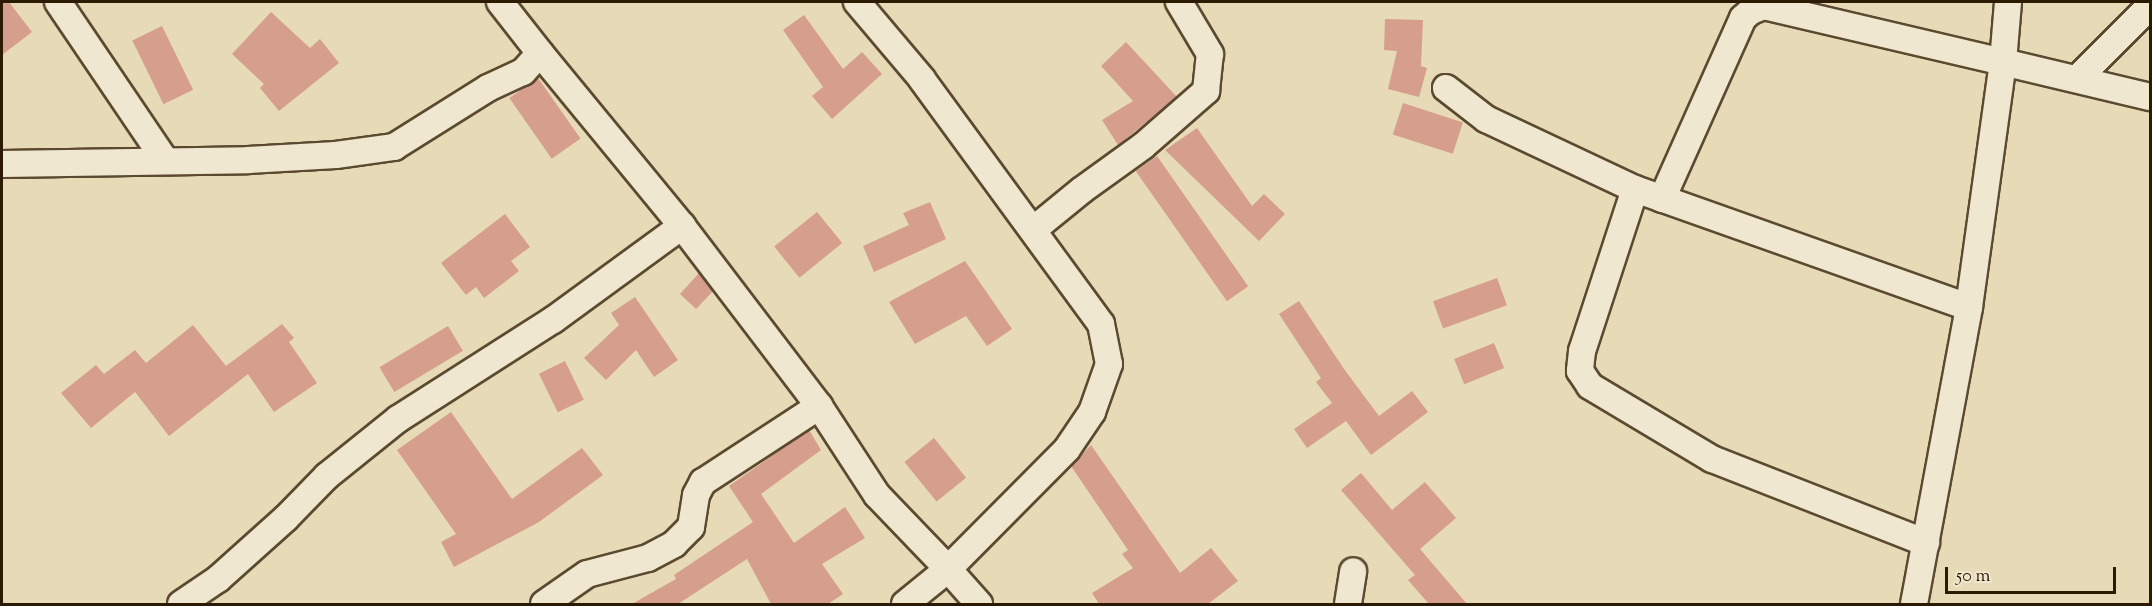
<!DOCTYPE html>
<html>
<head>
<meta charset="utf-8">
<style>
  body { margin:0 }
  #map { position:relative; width:2152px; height:606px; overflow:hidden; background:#e7dab6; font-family:"Sorts Mill Goudy",serif }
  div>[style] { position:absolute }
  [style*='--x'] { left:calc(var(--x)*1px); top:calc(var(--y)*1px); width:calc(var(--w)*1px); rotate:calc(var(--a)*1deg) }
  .building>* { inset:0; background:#d69e8c; transform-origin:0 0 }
  .roads { filter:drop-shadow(2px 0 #5b4a2f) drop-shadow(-2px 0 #5b4a2f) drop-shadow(0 2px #5b4a2f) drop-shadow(0 -2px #5b4a2f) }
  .minor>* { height:26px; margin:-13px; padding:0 13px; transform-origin:13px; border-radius:13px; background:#efe7d0 }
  span { translate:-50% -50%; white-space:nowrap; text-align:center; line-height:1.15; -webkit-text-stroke:6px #efe7d0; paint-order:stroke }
  .frame { position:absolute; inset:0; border:3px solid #2c1a02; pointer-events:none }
  .scale { position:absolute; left:1945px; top:567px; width:171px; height:27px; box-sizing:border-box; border:3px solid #2c1a02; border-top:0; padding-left:8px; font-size:18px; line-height:21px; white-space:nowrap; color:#2c1a02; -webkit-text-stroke:4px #efe7d0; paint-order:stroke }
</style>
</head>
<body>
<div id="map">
  <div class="building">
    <i style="clip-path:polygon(2px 2px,9px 2px,32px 32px,2px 55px)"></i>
    <i style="clip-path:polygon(271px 12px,310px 48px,320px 39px,339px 63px,279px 111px,260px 88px,264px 84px,232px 54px)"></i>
    <i style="clip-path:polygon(804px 15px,843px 69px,862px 52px,882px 74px,832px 119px,812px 96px,823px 87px,783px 30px)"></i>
    <i style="clip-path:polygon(1385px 19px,1423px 20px,1421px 66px,1427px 68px,1419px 97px,1388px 89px,1397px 51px,1384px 50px)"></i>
    <i style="left:162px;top:26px;width:71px;height:33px;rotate:64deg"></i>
    <i style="clip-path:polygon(1126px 42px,1177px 97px,1118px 145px,1102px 120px,1133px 101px,1101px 66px)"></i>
    <i style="left:538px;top:78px;width:74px;height:35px;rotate:55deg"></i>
    <i style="left:1403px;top:103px;width:63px;height:33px;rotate:18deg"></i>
    <i style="clip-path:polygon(1197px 128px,1252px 206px,1264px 194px,1285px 214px,1259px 241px,1165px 150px)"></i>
    <i style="left:1157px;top:156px;width:159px;height:26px;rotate:55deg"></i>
    <i style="clip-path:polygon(930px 202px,946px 239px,874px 272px,863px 246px,909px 225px,903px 213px)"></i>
    <i style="left:817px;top:212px;width:40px;height:55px;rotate:51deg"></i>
    <i style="clip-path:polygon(505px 214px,530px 247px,511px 261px,519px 271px,484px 298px,476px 287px,466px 295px,441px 263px)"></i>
    <i style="clip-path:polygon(965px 261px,1012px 329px,987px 346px,966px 316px,915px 344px,889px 302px)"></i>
    <i style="clip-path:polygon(699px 273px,713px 291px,696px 309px,680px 294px)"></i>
    <i style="left:1497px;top:278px;width:29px;height:68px;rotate:70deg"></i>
    <i style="clip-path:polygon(635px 297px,678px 360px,654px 377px,636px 350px,606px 380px,584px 358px,619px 325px,611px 313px)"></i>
    <i style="clip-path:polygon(1299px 301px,1344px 369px,1379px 416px,1412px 391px,1428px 412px,1371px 455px,1346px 421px,1307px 448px,1294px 429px,1332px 403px,1316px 382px,1321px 378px,1279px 314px)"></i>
    <i style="clip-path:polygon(282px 324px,294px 338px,289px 342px,317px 383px,274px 412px,248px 374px,169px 436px,135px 392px,91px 428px,61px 393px,96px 365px,104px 374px,135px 350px,146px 363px,193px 325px,226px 366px)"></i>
    <i style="left:448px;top:326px;width:29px;height:80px;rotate:59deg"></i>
    <i style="left:1494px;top:343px;width:27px;height:43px;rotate:68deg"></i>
    <i style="left:565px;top:361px;width:43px;height:29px;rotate:64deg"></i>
    <i style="clip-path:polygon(451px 412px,512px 499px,582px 448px,603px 475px,539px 522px,454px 567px,441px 542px,456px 534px,397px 450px)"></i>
    <i style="clip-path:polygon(809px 430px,821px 450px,761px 494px,794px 543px,845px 507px,865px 538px,822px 564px,843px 594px,828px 604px,771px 604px,747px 559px,678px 604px,632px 604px,676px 579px,674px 575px,753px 522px,729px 486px)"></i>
    <i style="left:934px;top:438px;width:51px;height:38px;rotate:51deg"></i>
    <i style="clip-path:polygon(1091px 445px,1180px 573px,1211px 548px,1238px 581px,1208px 604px,1099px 604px,1092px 593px,1133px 568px,1122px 554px,1128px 550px,1071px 466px)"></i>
    <i style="clip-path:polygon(1361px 473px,1392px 510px,1425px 482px,1456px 518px,1420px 549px,1467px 604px,1429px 604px,1408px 580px,1415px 575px,1341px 490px)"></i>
  </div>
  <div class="roads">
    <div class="minor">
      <i style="--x:58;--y:2;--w:191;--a:55.9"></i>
      <i style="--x:500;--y:2;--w:65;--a:51.9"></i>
      <i style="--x:2078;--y:78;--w:102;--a:-45"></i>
      <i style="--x:1446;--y:88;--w:51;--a:37.8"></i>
      <i style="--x:1486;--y:119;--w:165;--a:25.2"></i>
      <i style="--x:1635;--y:189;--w:354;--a:19.5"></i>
      <i style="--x:2;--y:164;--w:246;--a:-0.9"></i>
      <i style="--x:248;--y:160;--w:88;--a:-3.3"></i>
      <i style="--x:336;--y:155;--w:59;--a:-7.9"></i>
      <i style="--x:394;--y:147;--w:111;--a:-32.1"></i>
      <i style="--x:488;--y:88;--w:38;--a:-25"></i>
      <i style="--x:523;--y:72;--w:25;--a:-48"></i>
      <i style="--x:540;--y:53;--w:224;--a:50.6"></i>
      <i style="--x:682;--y:226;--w:226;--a:52.7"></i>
      <i style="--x:819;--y:406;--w:106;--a:56.9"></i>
      <i style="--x:877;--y:495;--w:103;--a:46.2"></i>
      <i style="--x:948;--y:569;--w:169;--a:-45.2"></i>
      <i style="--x:1067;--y:449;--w:45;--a:-56"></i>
      <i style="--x:1092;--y:412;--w:51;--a:-70.5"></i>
      <i style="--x:1109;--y:364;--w:41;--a:-101.3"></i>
      <i style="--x:1101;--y:324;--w:303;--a:-126.2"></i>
      <i style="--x:922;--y:79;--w:101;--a:-130.2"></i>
      <i style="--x:1635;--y:189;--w:170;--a:108.1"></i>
      <i style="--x:1582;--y:351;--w:20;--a:96"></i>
      <i style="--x:1580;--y:371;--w:18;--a:56"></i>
      <i style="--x:1590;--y:386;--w:142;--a:30.9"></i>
      <i style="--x:1712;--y:459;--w:230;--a:21.4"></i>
      <i style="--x:1662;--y:199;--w:198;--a:-65.9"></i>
      <i style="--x:1743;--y:18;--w:11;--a:-41"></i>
      <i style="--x:1751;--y:11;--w:14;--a:-21"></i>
      <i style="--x:1764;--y:6;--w:245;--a:13.2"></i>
      <i style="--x:2003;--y:62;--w:60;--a:-85.2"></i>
      <i style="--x:1033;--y:230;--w:63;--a:-39.2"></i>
      <i style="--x:1082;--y:190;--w:75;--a:-35.8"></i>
      <i style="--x:1143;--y:146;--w:84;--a:-41.1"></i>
      <i style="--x:1206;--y:91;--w:37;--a:-84"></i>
      <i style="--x:1210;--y:54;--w:61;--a:-120.8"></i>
      <i style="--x:181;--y:604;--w:45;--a:-34"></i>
      <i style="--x:218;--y:579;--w:91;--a:-41.9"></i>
      <i style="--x:286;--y:518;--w:59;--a:-45.7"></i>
      <i style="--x:327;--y:476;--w:91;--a:-38.8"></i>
      <i style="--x:398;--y:419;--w:184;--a:-32.6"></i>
      <i style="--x:553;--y:320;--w:160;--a:-36.1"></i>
      <i style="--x:544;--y:604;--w:52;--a:-34.9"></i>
      <i style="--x:587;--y:574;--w:63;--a:-14.7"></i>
      <i style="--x:648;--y:558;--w:30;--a:-28"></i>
      <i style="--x:674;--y:544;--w:24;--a:-45"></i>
      <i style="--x:691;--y:527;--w:32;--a:-81"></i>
      <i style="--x:696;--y:495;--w:15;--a:-62"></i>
      <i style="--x:703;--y:482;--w:139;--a:-33.2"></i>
      <i style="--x:905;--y:604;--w:55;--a:-39.1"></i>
      <i style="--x:948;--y:569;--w:47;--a:48.5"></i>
      <i style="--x:1348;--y:604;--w:33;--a:-81"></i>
      <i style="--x:1914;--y:604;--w:302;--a:-79.5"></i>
      <i style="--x:1969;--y:307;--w:247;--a:-82.1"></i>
      <i style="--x:2003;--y:62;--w:151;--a:13.4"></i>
    </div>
  </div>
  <div class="frame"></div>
  <div class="scale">50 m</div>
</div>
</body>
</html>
